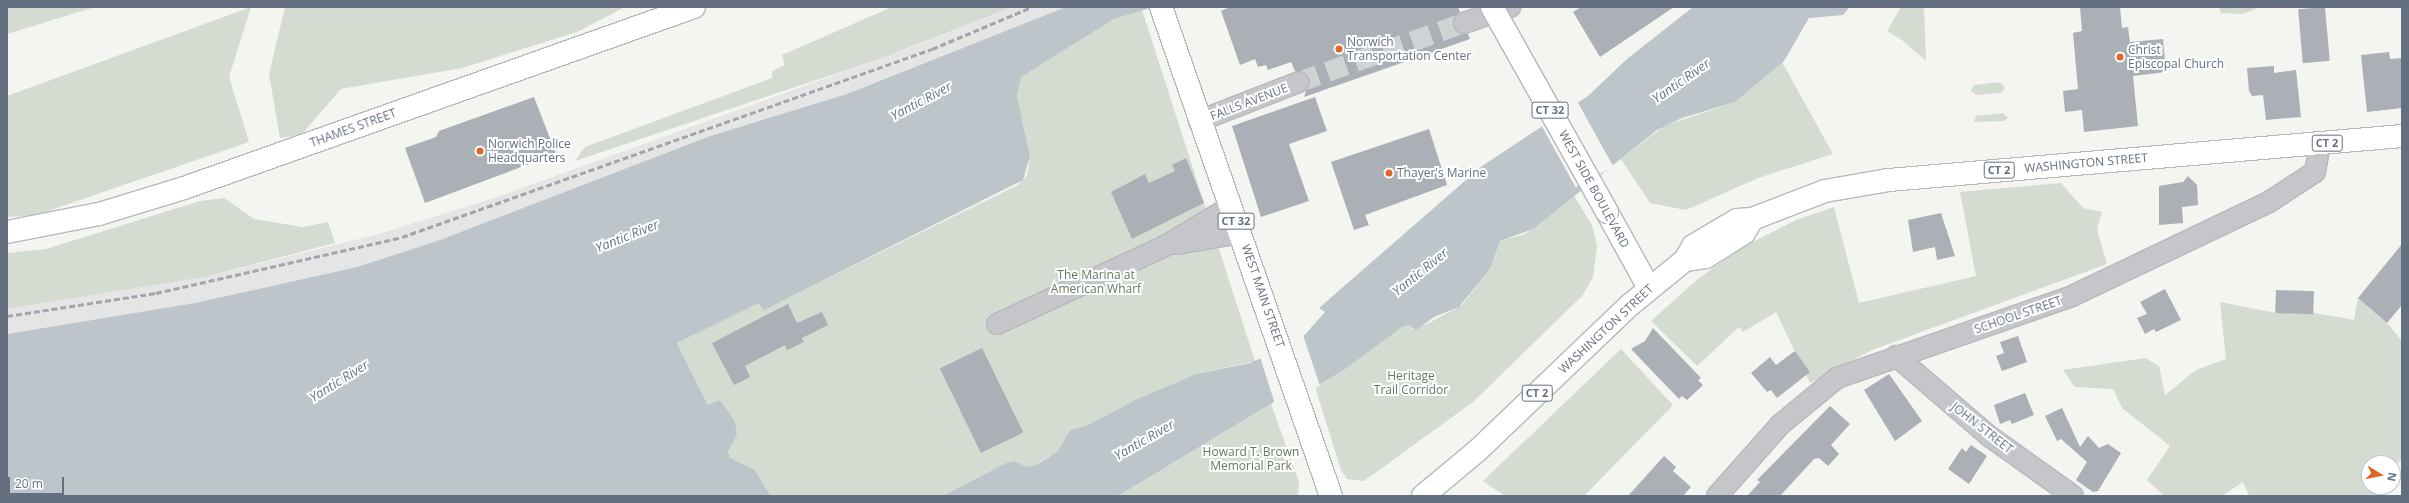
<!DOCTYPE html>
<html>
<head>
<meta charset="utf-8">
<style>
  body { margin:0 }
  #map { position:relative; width:2409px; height:503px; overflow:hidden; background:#f4f4f0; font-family:"Open Sans",sans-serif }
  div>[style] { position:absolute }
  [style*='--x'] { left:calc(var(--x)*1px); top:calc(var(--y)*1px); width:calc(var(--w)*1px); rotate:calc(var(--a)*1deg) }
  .built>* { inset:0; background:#e4e5e4 }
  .green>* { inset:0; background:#d4dbd1 }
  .water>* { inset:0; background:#bdc5cb }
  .pier>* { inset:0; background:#f4f4f0; transform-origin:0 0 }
  .building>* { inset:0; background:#aab0b6; transform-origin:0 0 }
  .minor-tunnel>* { height:20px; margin-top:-10px; transform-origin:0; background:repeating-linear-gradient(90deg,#d0d3d4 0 20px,transparent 0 30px) }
  .roads { filter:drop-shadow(1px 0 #b6b9be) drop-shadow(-1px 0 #b6b9be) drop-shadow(0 1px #b6b9be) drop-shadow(0 -1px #b6b9be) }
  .minor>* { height:20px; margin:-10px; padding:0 10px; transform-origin:10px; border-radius:10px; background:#c4c6ca }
  .secondary>* { height:22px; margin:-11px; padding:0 11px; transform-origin:11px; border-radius:11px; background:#fff }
  .primary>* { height:22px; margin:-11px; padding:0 11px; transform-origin:11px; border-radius:11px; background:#fff }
  .trunk>* { height:22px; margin:-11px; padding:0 11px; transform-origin:11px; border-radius:11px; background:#fff }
  .rail>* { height:3px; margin-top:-1.5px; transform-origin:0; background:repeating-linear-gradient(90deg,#a2a6ac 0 6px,transparent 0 9px) }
  .bridges { filter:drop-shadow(1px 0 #b5b7bb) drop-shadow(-1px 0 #b5b7bb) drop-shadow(0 1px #b5b7bb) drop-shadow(0 -1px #b5b7bb) }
  .primary-bridge>* { height:22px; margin:-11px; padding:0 11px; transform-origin:11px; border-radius:11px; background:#fff }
  .dots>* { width:11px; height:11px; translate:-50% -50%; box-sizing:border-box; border:2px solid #fff; border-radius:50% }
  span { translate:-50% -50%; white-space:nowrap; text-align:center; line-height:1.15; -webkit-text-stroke:4px #fff; paint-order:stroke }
  .shield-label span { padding:1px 3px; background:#fff; border:1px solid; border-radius:3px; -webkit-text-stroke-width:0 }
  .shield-label { font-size:11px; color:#647080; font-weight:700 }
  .poi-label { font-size:12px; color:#647080 }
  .left { translate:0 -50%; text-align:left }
  .street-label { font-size:12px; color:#647080 }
  .park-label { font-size:12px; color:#647862 }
  .water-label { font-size:13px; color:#647885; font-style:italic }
  .frame { position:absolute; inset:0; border:8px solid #647080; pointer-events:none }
  .north { position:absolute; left:2361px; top:455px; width:40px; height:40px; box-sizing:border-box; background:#fff; border:1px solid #c1c6cc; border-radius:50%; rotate:100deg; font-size:11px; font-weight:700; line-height:16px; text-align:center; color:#647080 }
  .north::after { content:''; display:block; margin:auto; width:14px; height:18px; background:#dd6727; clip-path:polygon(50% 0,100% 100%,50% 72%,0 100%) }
  .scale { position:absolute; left:8px; top:477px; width:56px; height:18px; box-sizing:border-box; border:2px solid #647080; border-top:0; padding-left:5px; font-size:12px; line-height:14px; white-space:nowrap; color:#647080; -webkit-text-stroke:3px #fff; paint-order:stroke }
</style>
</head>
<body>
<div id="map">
  <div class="built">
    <i style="clip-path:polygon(1012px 7px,1066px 7px,847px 94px,710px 136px,440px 240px,357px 267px,195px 303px,7px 334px,7px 309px,204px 277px,379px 234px,494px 198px,912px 47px)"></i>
  </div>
  <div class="green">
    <i style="clip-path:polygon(7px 7px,95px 7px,7px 34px)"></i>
    <i style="clip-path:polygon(251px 7px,229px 77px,249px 142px,36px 215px,7px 217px,7px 96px)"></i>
    <i style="clip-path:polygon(285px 7px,625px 7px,577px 32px,462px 68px,341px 89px,301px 135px,280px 138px,269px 74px)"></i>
    <i style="clip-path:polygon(892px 7px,1012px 7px,885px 57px,575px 161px,585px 147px,772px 78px,772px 71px,785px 65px,782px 55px)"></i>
    <i style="clip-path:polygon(1901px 7px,1924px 7px,1926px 61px,1902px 40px,1887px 31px)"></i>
    <i style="clip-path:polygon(2219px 7px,2260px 7px,2243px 14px,2221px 13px)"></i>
    <i style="clip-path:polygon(1142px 10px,1255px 361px,1196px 374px,1137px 399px,1086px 426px,1070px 430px,1057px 452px,1037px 464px,1027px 467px,1015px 461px,1006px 463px,942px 496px,771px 496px,754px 469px,730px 458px,728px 452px,737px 435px,735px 421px,720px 400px,708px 405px,677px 343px,759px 303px,763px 310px,767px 308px,1018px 185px,1027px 175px,1030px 156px,1017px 96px,1021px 77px,1114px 19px)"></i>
    <i style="clip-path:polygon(1782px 62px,1833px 154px,1758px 178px,1686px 210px,1650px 203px,1621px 159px,1664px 126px,1735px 102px)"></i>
    <i style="clip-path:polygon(2000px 82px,2005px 88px,2001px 93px,1976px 95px,1971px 91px,1974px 85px)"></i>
    <i style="clip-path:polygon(2003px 113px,2008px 118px,2004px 121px,1974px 122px,1976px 116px)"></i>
    <i style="clip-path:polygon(2061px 183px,2083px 208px,2102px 212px,2097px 229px,2107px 264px,1872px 350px,1810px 383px,1776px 312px,1743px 332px,1739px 327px,1697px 366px,1651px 321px,1699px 278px,1745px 246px,1796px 220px,1834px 207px,1859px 303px,1976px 276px,1960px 192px)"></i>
    <i style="clip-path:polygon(1573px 194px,1592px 225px,1597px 246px,1593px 277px,1582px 296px,1473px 402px,1364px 481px,1347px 479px,1341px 470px,1315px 387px,1402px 327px,1408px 325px,1413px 329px,1427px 324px,1462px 305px,1490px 269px,1500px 241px,1525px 234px)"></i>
    <i style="clip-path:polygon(224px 198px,254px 219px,303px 227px,328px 222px,335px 243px,204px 277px,7px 309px,7px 253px,46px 249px,200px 201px)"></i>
    <i style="clip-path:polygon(2358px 298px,2387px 323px,2402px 341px,2402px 460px,2393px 465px,2369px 463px,2369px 487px,2375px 487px,2373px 492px,2381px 496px,2249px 496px,2243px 482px,2222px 496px,2164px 496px,2147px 480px,2170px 446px,2122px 408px,2113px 389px,2075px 387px,2063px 370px,2145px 358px,2159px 366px,2165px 395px,2196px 370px,2226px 359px,2220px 302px,2276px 313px,2314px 313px,2354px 320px)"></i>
    <i style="clip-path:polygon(1621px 349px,1673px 405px,1584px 496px,1505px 496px,1483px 481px)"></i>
    <i style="clip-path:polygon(1271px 404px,1299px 482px,1298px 496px,1118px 496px)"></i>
  </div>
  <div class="water">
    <i style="clip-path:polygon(1066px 7px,1154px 7px,1114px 19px,1021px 77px,1017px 96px,1030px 156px,1023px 180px,770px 307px,763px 310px,759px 303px,677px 343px,708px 405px,720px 400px,735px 421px,737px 435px,728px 452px,730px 458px,754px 469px,771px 496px,7px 496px,7px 334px,195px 303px,357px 267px,440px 240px,710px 136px,847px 94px)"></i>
    <i style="clip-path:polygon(1693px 7px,1850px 7px,1843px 15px,1809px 18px,1784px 61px,1735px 102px,1682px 118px,1657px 130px,1533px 229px,1500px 241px,1490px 269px,1459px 307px,1434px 317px,1416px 330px,1408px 325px,1402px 327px,1345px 369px,1315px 387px,1274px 402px,1118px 496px,942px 496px,1006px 463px,1015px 461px,1027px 467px,1038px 464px,1057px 452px,1070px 430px,1086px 426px,1137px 399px,1196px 374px,1250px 363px,1300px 340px,1325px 312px,1319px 308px,1482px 166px,1588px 96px,1627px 59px)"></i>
  </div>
  <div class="pier">
    <i style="left:1577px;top:101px;width:75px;height:43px;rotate:61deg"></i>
    <i style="clip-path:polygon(1303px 335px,1320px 386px,1275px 404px,1260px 357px)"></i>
  </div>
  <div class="building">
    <i style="clip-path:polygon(1230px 7px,1458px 7px,1460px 12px,1453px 20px,1453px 27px,1461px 34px,1468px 34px,1470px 39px,1304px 97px,1310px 78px,1306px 73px,1295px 71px,1291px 62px,1268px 70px,1266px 65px,1258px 67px,1255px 59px,1240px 65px,1221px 11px)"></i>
    <i style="clip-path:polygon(1581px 7px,1674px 7px,1600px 57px,1573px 12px)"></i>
    <i style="clip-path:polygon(2080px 7px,2120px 7px,2122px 28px,2128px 27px,2130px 42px,2163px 39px,2166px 72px,2133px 76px,2138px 126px,2084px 132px,2082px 110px,2065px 112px,2063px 91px,2078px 89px,2073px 33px,2082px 31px)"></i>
    <i style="left:2325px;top:7px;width:54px;height:27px;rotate:85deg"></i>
    <i style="clip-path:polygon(2389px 52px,2390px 59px,2402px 58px,2402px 108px,2367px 112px,2361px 55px)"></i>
    <i style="clip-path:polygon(2274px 66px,2274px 73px,2296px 70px,2301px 117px,2266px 120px,2263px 95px,2252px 96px,2249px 91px,2247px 68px)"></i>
    <i style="clip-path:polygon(534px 97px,556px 154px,425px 203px,405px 148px,436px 137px,439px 131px)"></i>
    <i style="clip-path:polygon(1315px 97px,1327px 131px,1289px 144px,1309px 201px,1261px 217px,1232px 126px)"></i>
    <i style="clip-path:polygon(1429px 129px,1447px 185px,1365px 215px,1369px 225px,1354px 230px,1331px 162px)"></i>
    <i style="clip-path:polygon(1186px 158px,1204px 203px,1132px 239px,1111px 192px,1145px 174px,1149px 183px,1175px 171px,1172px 165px)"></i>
    <i style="clip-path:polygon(2188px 176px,2197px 185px,2198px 205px,2182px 207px,2183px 223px,2159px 225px,2159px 186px,2183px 182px)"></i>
    <i style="clip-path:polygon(1941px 213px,1955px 256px,1937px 260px,1935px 247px,1913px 252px,1908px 220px)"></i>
    <i style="clip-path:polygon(2402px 244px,2402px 305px,2387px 323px,2358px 298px)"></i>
    <i style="clip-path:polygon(2165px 289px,2181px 320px,2156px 332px,2154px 329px,2145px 334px,2137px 318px,2147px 314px,2140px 302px)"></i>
    <i style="left:2276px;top:290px;width:38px;height:23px;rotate:2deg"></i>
    <i style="clip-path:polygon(788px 304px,797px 323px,822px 312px,828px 325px,802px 338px,804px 342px,787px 350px,785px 345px,745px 366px,750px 377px,734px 385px,712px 343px)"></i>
    <i style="clip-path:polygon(1653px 328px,1701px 378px,1698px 380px,1703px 385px,1687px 400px,1682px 396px,1679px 399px,1631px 349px,1645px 341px)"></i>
    <i style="clip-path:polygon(2018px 336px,2027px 362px,2002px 371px,1996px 356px,2004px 353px,2000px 342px)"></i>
    <i style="left:982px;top:348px;width:94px;height:47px;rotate:64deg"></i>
    <i style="clip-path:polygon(1795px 351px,1810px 372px,1777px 398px,1771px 390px,1767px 392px,1751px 373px,1770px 357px,1776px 365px)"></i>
    <i style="clip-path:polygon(1889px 374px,1922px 421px,1895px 441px,1864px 390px)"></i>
    <i style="clip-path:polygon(2025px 393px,2034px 415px,2012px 424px,2010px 420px,2000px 424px,1994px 405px)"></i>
    <i style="clip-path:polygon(1830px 406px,1850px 424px,1831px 445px,1839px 454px,1828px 466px,1819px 458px,1814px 459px,1780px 496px,1747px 496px,1760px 482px,1757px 480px)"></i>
    <i style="clip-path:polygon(2062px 408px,2080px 447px,2088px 436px,2099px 448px,2108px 444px,2121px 453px,2098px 491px,2093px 492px,2076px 480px,2087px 462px,2061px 439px,2057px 441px,2045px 416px)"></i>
    <i style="clip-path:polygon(1971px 445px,1987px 456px,1969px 484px,1948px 469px,1962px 448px,1966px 452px)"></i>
    <i style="clip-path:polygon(1664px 456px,1676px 467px,1673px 471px,1691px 487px,1683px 496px,1628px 496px)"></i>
  </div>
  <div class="minor-tunnel">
    <i style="--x:1299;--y:82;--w:175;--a:-19.7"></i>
  </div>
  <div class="roads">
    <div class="minor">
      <i style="--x:1464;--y:23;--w:49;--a:-19.2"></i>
      <i style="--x:1199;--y:121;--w:107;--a:-21.3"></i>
      <i style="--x:1177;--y:244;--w:65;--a:-9.8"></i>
      <i style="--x:997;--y:324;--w:185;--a:-24.9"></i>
      <i style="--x:1165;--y:246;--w:76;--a:-31"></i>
      <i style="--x:1896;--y:356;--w:123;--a:40.7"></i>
      <i style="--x:1989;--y:436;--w:103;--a:35.5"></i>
      <i style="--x:1717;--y:496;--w:96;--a:-48.4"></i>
      <i style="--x:1781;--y:424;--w:72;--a:-39.4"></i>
      <i style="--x:1837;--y:378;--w:249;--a:-19.2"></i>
      <i style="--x:2072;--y:296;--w:218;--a:-25.5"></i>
      <i style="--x:2269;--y:202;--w:55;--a:-33.1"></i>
      <i style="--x:2315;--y:172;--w:29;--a:-80"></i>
    </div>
    <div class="secondary">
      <i style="--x:7;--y:232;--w:94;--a:-11.1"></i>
      <i style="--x:99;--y:214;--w:89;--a:-17"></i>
      <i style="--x:184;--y:188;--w:541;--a:-19.54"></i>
    </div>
    <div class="primary">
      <i style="--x:1161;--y:7;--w:518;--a:70.83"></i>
      <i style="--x:1607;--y:212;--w:87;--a:61.1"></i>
    </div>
    <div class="trunk">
      <i style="--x:1685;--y:260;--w:21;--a:-8"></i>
      <i style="--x:1706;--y:257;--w:45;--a:-32.3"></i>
      <i style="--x:1744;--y:233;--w:16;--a:-60"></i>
      <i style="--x:1423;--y:496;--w:70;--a:-39.8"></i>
      <i style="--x:1477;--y:451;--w:211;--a:-43.7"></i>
      <i style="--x:1630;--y:305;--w:71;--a:-39.3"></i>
      <i style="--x:1685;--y:260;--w:16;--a:-60"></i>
      <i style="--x:1693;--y:246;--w:51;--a:-30.6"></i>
      <i style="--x:1737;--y:220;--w:15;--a:-4"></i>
      <i style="--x:1752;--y:219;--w:78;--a:-21"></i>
      <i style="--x:1825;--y:191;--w:65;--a:-9.8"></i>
      <i style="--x:1889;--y:180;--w:515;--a:-4.9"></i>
    </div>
  </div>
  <div class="rail">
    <i style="--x:7;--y:316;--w:151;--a:-8.8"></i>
    <i style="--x:156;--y:293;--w:252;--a:-12.8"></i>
    <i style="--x:402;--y:237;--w:562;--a:-19.53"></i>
    <i style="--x:932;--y:49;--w:108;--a:-22.8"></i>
  </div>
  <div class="bridges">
    <div class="primary-bridge">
      <i style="--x:1492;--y:7;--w:235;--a:60.7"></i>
    </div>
  </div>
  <div class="dots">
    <i style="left:1339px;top:49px;background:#dd6727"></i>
    <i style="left:2120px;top:57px;background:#dd6727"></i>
    <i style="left:480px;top:151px;background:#dd6727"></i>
    <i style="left:1389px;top:173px;background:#dd6727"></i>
  </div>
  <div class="shield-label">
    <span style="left:1550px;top:110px">CT 32</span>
    <span style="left:2327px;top:143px">CT 2</span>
    <span style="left:1999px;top:170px">CT 2</span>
    <span style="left:1236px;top:221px">CT 32</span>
    <span style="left:1537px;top:393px">CT 2</span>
  </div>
  <div class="poi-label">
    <span class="left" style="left:1347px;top:49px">Norwich<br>Transportation Center</span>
    <span class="left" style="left:2128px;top:57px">Christ<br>Episcopal Church</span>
    <span class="left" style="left:488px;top:151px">Norwich Police<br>Headquarters</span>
    <span class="left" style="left:1397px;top:173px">Thayer's Marine</span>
  </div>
  <div class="street-label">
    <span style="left:1249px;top:102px;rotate:-21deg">FALLS AVENUE</span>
    <span style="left:353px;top:128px;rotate:-20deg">THAMES STREET</span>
    <span style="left:2086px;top:163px;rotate:-5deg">WASHINGTON STREET</span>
    <span style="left:1594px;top:189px;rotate:61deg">WEST SIDE BOULEVARD</span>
    <span style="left:1263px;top:296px;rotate:71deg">WEST MAIN STREET</span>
    <span style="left:2018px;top:315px;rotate:-19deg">SCHOOL STREET</span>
    <span style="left:1606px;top:329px;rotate:-43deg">WASHINGTON STREET</span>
    <span style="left:1982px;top:428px;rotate:38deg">JOHN STREET</span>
  </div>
  <div class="park-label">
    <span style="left:1096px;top:282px">The Marina at<br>American Wharf</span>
    <span style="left:1411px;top:383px">Heritage<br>Trail Corridor</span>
    <span style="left:1251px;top:459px">Howard T. Brown<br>Memorial Park</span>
  </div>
  <div class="water-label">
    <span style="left:1681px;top:81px;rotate:-35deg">Yantic River</span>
    <span style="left:921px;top:101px;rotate:-28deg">Yantic River</span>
    <span style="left:627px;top:236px;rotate:-22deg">Yantic River</span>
    <span style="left:1420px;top:272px;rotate:-39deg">Yantic River</span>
    <span style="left:339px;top:381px;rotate:-32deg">Yantic River</span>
    <span style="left:1144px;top:440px;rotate:-30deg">Yantic River</span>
  </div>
  <div class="frame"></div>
  <div class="north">N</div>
  <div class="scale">20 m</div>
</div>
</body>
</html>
